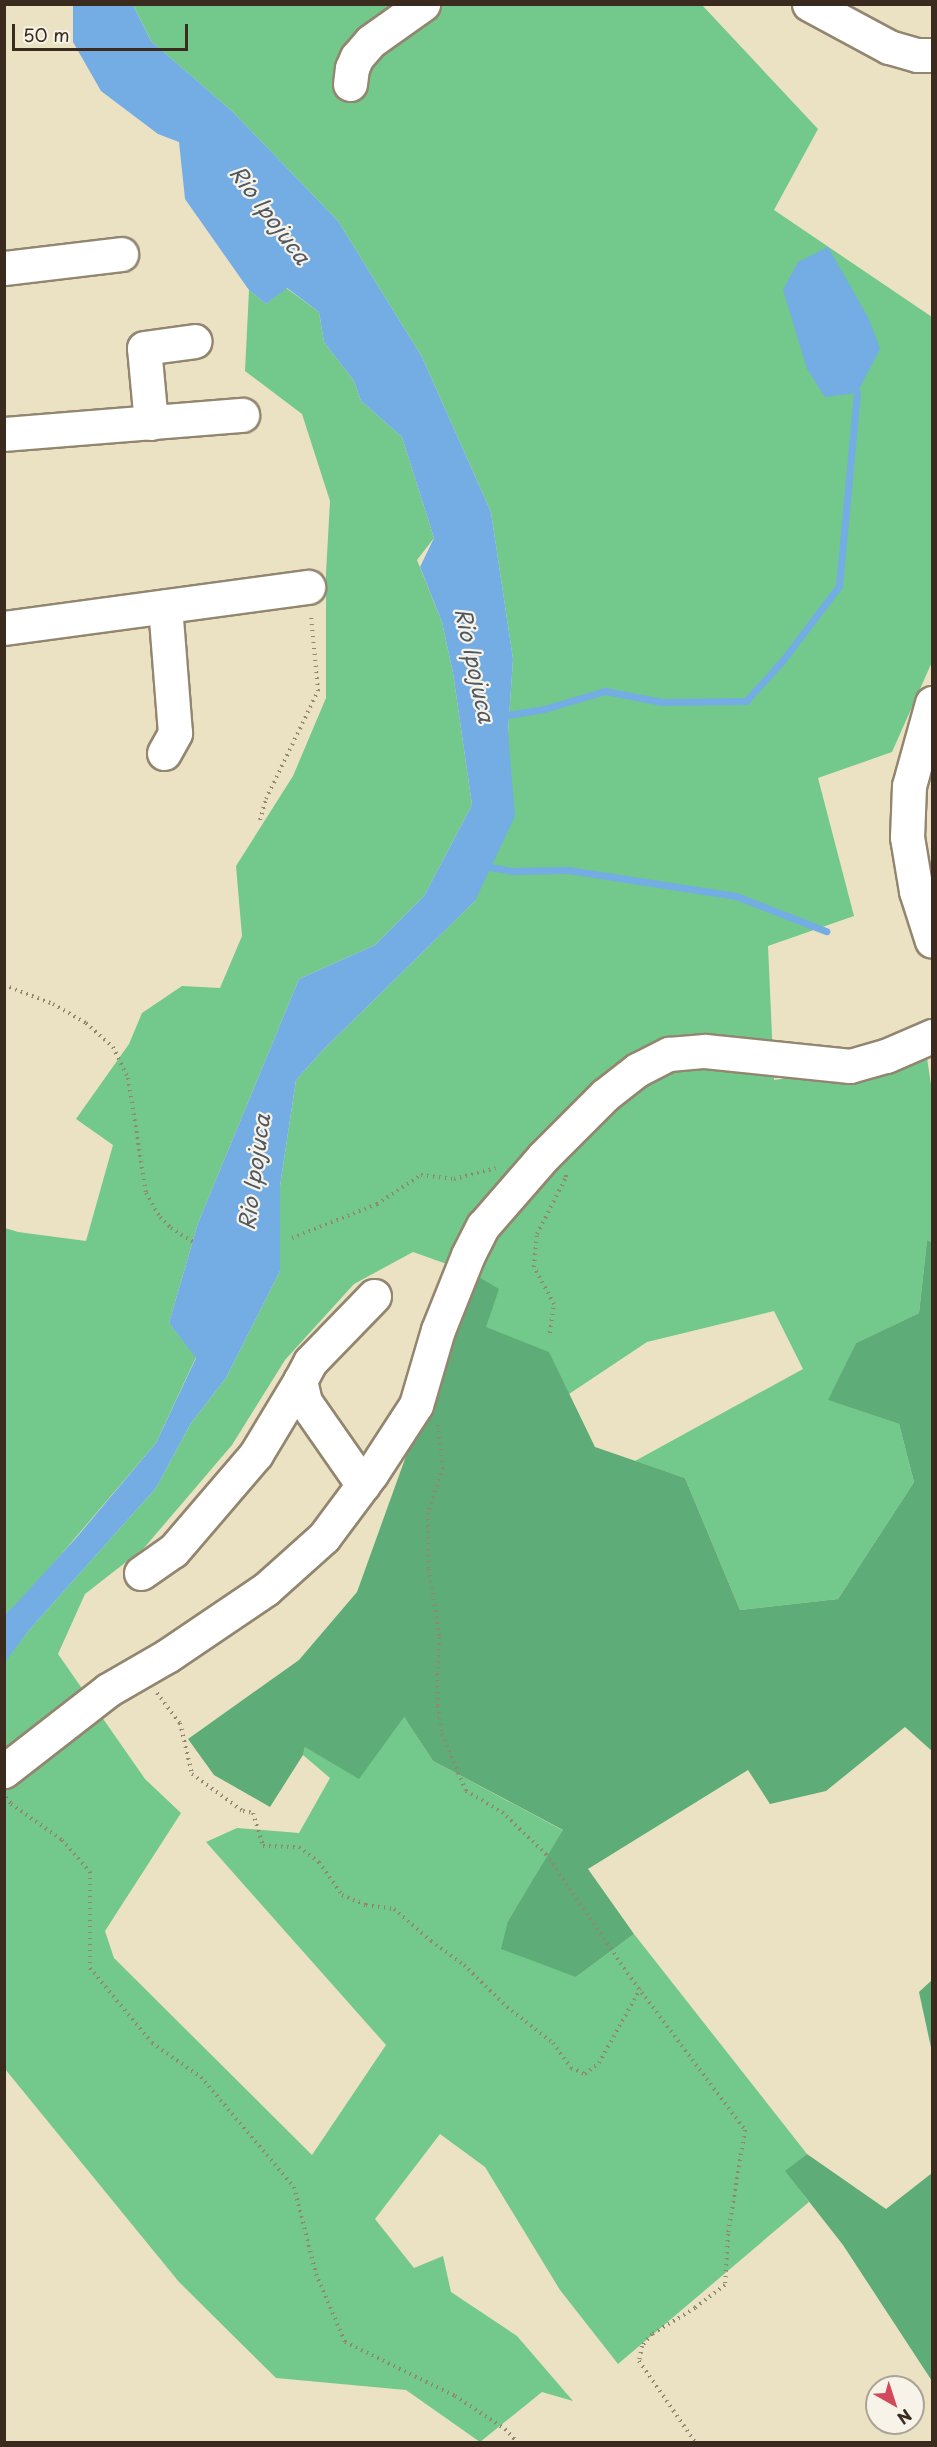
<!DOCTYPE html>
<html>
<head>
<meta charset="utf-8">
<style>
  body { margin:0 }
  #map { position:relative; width:937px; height:2447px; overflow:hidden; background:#ebe2c3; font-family:"Playpen Sans",sans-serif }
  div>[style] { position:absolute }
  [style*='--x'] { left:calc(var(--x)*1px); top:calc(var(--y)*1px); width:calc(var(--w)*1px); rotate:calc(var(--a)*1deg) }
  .green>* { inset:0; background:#73c88c }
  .forest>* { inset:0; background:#5eac78 }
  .water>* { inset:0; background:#73ade3 }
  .stream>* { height:7px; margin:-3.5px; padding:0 3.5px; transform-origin:3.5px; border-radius:3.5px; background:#73ade3 }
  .path>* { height:4px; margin-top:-2px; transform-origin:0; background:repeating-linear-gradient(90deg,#938670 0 1.5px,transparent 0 6px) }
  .roads { filter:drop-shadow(2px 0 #938670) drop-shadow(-2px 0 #938670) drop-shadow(0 2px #938670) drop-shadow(0 -2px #938670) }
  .minor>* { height:33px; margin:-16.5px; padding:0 16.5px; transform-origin:16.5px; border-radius:16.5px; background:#fff }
  .major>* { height:33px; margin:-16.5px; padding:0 16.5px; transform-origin:16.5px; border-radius:16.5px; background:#fff }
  span { translate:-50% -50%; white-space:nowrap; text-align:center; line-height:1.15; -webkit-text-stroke:4.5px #f7f3e8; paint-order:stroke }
  .water-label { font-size:22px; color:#4f5863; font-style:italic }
  .frame { position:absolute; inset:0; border:6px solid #3b2a1e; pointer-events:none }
  .north { position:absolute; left:865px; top:2375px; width:60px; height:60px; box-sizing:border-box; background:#f7f3e8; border:2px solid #aca397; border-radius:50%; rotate:141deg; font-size:16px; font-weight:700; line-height:24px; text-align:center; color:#3b2a1e }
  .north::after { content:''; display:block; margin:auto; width:21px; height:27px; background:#d1495b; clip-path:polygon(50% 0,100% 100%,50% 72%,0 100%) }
  .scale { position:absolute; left:12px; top:24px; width:176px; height:27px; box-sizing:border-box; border:3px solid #3b2a1e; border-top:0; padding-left:8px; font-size:18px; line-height:21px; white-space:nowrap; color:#3b2a1e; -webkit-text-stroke:4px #f7f3e8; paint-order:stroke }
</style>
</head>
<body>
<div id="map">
  <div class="green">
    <i style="clip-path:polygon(133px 5px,702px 5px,818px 129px,774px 210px,932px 317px,932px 662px,892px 752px,818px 778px,854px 916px,768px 946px,774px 1080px,927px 1058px,932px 1091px,932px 1242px,927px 1240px,919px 1313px,856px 1343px,829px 1400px,899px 1424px,914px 1482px,838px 1599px,740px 1610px,685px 1478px,635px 1461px,803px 1369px,774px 1311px,647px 1342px,569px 1394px,486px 1327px,472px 1273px,413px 1252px,354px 1284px,285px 1360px,232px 1445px,144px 1548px,85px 1594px,58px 1654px,145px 1779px,181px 1813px,105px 1931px,114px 1958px,312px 2155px,386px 2045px,206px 1842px,237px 1828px,299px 1833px,330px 1778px,303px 1755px,305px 1747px,404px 1717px,433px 1761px,564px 1831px,508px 1921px,576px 1977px,634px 1934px,807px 2154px,786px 2171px,809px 2202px,618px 2364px,560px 2290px,485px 2167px,440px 2134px,375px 2219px,414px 2268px,443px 2256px,451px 2292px,517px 2336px,573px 2401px,542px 2392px,480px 2442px,406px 2390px,276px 2378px,179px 2282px,5px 2069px,4px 1662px,30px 1629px,156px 1488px,191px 1423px,226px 1378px,280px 1271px,280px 1186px,296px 1080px,323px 1050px,475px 901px,508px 733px,513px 659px,491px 512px,422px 357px,338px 221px,233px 112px,151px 41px)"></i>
    <i style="clip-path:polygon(286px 288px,319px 312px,324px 342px,354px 381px,361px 401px,402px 437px,434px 538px,417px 560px,442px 622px,453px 673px,472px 805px,424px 896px,375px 945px,299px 979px,198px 1223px,169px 1323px,196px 1357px,156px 1443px,24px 1598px,5px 1614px,5px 1228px,18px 1232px,86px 1241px,113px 1145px,76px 1119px,129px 1044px,142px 1013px,182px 986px,220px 988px,242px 936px,236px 866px,293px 776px,326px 698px,326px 573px,330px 501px,302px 414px,245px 371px,249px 290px,266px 304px)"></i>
  </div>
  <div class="forest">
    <i style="clip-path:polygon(927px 1240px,932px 1242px,932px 1751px,905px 1727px,826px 1791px,770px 1804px,748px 1770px,588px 1869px,634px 1934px,576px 1977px,501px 1949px,508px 1921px,563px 1830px,433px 1761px,404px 1717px,359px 1779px,305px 1747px,303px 1755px,270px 1807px,214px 1775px,188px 1739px,299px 1660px,357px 1592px,472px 1273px,499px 1289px,486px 1327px,549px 1352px,595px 1447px,685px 1478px,740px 1610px,838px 1599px,914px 1482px,899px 1424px,828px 1400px,856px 1343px,919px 1313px)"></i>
    <i style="clip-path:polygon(932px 1980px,932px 2052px,919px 1992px)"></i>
    <i style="clip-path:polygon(807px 2154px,886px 2209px,932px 2173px,932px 2381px,843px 2245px,785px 2171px)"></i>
  </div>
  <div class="water">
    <i style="clip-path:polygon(73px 5px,133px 5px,151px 41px,233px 112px,338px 221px,422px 357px,491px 512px,513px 659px,508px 733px,515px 816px,475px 901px,323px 1050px,296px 1080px,280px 1186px,280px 1271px,226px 1378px,191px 1423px,156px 1488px,30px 1629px,5px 1662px,5px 1614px,15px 1605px,76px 1538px,156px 1443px,196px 1358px,169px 1323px,198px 1223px,299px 979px,375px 945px,424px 896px,472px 805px,453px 673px,442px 622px,420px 567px,434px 538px,402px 437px,361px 401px,354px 381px,324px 342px,319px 312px,287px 288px,266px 304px,249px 290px,185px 199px,179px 142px,158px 134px,101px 91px,73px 42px)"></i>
    <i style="clip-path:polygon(828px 247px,869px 319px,880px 349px,857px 393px,825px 397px,807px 369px,783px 290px,798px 262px)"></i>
  </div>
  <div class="stream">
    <i style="--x:501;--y:716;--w:44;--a:-9.2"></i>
    <i style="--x:544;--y:709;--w:64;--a:-16.4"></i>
    <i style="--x:605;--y:691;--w:58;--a:10.9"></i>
    <i style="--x:662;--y:702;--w:84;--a:-0.7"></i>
    <i style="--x:746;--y:701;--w:55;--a:-47.9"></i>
    <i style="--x:783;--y:660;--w:93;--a:-52.9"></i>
    <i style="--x:839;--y:586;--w:194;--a:-84.7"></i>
    <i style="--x:484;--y:866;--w:27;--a:10"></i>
    <i style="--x:511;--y:871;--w:57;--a:-1"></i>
    <i style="--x:568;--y:870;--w:170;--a:8.8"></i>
    <i style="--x:736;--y:896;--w:97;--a:21.3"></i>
  </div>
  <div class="path">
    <i style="--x:260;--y:820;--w:22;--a:-74"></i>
    <i style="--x:266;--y:799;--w:120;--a:-64.3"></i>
    <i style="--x:318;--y:691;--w:76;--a:-95.3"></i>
    <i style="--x:4;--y:985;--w:53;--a:21.2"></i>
    <i style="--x:53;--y:1004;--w:38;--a:30"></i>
    <i style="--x:86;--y:1023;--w:36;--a:42"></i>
    <i style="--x:113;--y:1047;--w:34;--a:64"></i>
    <i style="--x:128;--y:1078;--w:116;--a:81.1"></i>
    <i style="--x:146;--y:1193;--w:28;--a:60"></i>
    <i style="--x:160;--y:1217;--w:16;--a:45"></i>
    <i style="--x:171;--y:1228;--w:28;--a:32"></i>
    <i style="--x:292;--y:1238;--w:92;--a:-21.8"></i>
    <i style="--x:377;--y:1204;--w:53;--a:-33.4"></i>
    <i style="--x:421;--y:1175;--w:33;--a:7"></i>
    <i style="--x:454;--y:1179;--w:43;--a:-14.7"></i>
    <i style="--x:550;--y:1333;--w:29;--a:-82"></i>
    <i style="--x:554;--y:1304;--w:42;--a:-118.4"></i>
    <i style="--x:534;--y:1267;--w:33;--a:-85"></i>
    <i style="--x:537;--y:1234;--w:64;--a:-63"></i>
    <i style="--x:566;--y:1177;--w:5;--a:-90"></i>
    <i style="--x:438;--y:1425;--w:43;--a:83.4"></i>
    <i style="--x:443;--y:1468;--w:47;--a:108.4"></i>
    <i style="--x:428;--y:1513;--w:56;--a:89"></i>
    <i style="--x:429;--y:1569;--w:69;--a:81.6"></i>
    <i style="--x:439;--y:1637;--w:37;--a:93"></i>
    <i style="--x:437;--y:1674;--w:32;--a:88"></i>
    <i style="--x:438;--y:1706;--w:28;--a:82"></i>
    <i style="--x:442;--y:1734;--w:62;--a:67.2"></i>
    <i style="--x:466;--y:1791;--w:42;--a:30.3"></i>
    <i style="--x:502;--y:1812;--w:61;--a:43.7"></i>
    <i style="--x:546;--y:1854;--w:150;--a:55.6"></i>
    <i style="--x:631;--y:1978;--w:190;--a:53.1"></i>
    <i style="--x:745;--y:2130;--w:105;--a:99.3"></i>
    <i style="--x:728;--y:2234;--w:51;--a:93.4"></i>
    <i style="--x:725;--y:2285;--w:38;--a:143"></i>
    <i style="--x:695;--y:2308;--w:50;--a:148.8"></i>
    <i style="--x:652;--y:2334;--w:16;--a:130"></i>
    <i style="--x:642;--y:2346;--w:15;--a:101"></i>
    <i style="--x:639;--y:2361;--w:98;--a:55.3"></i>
    <i style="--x:157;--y:1693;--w:38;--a:53"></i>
    <i style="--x:180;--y:1723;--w:52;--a:76.8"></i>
    <i style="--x:192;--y:1774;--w:63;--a:36"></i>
    <i style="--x:243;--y:1811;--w:10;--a:11"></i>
    <i style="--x:253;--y:1813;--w:34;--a:73"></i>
    <i style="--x:263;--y:1846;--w:36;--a:2"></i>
    <i style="--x:299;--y:1847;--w:25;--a:37"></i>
    <i style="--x:319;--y:1862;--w:40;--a:55.1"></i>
    <i style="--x:342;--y:1895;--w:26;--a:23"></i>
    <i style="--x:366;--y:1905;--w:28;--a:8"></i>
    <i style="--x:394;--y:1909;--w:49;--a:40.9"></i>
    <i style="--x:431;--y:1941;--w:41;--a:36"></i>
    <i style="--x:464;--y:1965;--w:60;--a:44.3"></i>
    <i style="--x:507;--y:2007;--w:58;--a:38"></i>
    <i style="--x:553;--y:2043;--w:31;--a:54"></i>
    <i style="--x:571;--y:2068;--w:15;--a:23"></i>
    <i style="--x:585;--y:2074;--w:18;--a:-38"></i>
    <i style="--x:599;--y:2063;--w:85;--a:-61"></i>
    <i style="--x:6;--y:1797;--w:9;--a:54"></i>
    <i style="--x:11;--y:1804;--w:62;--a:35.2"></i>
    <i style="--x:62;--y:1840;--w:43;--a:48.8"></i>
    <i style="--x:90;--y:1872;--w:96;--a:90"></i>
    <i style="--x:90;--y:1968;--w:97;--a:50.4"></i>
    <i style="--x:152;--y:2043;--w:60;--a:34.8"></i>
    <i style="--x:201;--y:2077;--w:144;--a:49.8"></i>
    <i style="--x:294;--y:2187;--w:90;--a:75.8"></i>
    <i style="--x:316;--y:2274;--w:74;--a:66.9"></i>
    <i style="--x:345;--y:2342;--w:123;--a:26.1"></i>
    <i style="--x:455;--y:2396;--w:60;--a:33.4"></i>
    <i style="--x:505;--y:2429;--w:18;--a:47"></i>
  </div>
  <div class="roads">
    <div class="minor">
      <i style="--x:809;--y:4;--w:91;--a:28.3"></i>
      <i style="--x:889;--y:47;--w:29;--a:16"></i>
      <i style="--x:917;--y:55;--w:15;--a:0"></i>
      <i style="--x:350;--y:84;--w:16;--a:-83"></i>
      <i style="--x:352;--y:68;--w:12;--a:-66"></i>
      <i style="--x:357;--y:57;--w:21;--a:-49"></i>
      <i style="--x:371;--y:41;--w:64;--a:-35.4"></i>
      <i style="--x:4;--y:268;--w:118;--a:-6.8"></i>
      <i style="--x:151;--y:423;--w:75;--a:-95.3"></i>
      <i style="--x:144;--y:348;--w:51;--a:-7.8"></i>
      <i style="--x:4;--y:434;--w:239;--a:-4.6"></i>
      <i style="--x:4;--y:628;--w:307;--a:-7.7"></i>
      <i style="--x:164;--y:753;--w:23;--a:-61"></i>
      <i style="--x:175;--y:733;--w:127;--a:-94.5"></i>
      <i style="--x:363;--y:1485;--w:101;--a:-124.9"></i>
      <i style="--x:305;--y:1402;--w:22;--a:-103"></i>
      <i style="--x:300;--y:1381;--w:21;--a:-62"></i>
      <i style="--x:310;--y:1362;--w:92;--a:-45.9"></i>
      <i style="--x:141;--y:1573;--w:39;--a:-35"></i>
      <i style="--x:173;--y:1551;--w:128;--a:-49.4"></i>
      <i style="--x:256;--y:1454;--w:85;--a:-58.9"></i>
      <i style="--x:4;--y:1771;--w:132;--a:-37.9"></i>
      <i style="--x:108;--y:1690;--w:68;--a:-30"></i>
      <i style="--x:167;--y:1656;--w:120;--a:-34.1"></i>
      <i style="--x:266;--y:1589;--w:78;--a:-41.9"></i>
      <i style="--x:324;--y:1537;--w:79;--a:-53.3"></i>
      <i style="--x:371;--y:1474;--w:82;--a:-56.9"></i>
      <i style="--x:416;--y:1405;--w:78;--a:-73.7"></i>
      <i style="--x:438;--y:1330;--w:81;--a:-68.2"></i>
      <i style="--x:468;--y:1255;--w:33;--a:-63"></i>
      <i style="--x:483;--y:1226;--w:91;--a:-49"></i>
      <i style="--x:543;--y:1157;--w:88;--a:-45"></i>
      <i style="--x:605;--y:1095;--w:41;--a:-38"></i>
      <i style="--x:637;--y:1070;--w:36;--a:-27"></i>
      <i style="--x:669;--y:1054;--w:36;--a:-5"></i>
      <i style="--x:705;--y:1051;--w:146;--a:5.9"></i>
      <i style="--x:850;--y:1066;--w:37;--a:-16"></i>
      <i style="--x:886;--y:1056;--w:50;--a:-23.5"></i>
    </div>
    <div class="major">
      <i style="--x:932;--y:703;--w:86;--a:105.5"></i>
      <i style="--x:909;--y:786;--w:51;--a:92.2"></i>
      <i style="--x:907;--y:837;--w:55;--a:80.5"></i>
      <i style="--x:916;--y:891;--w:52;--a:72.3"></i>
    </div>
  </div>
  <div class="water-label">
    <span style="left:271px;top:214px;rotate:53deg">Rio Ipojuca</span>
    <span style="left:476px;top:665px;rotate:78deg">Rio Ipojuca</span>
    <span style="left:253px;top:1172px;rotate:-82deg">Rio Ipojuca</span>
  </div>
  <div class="frame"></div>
  <div class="north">N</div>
  <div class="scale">50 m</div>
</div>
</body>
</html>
